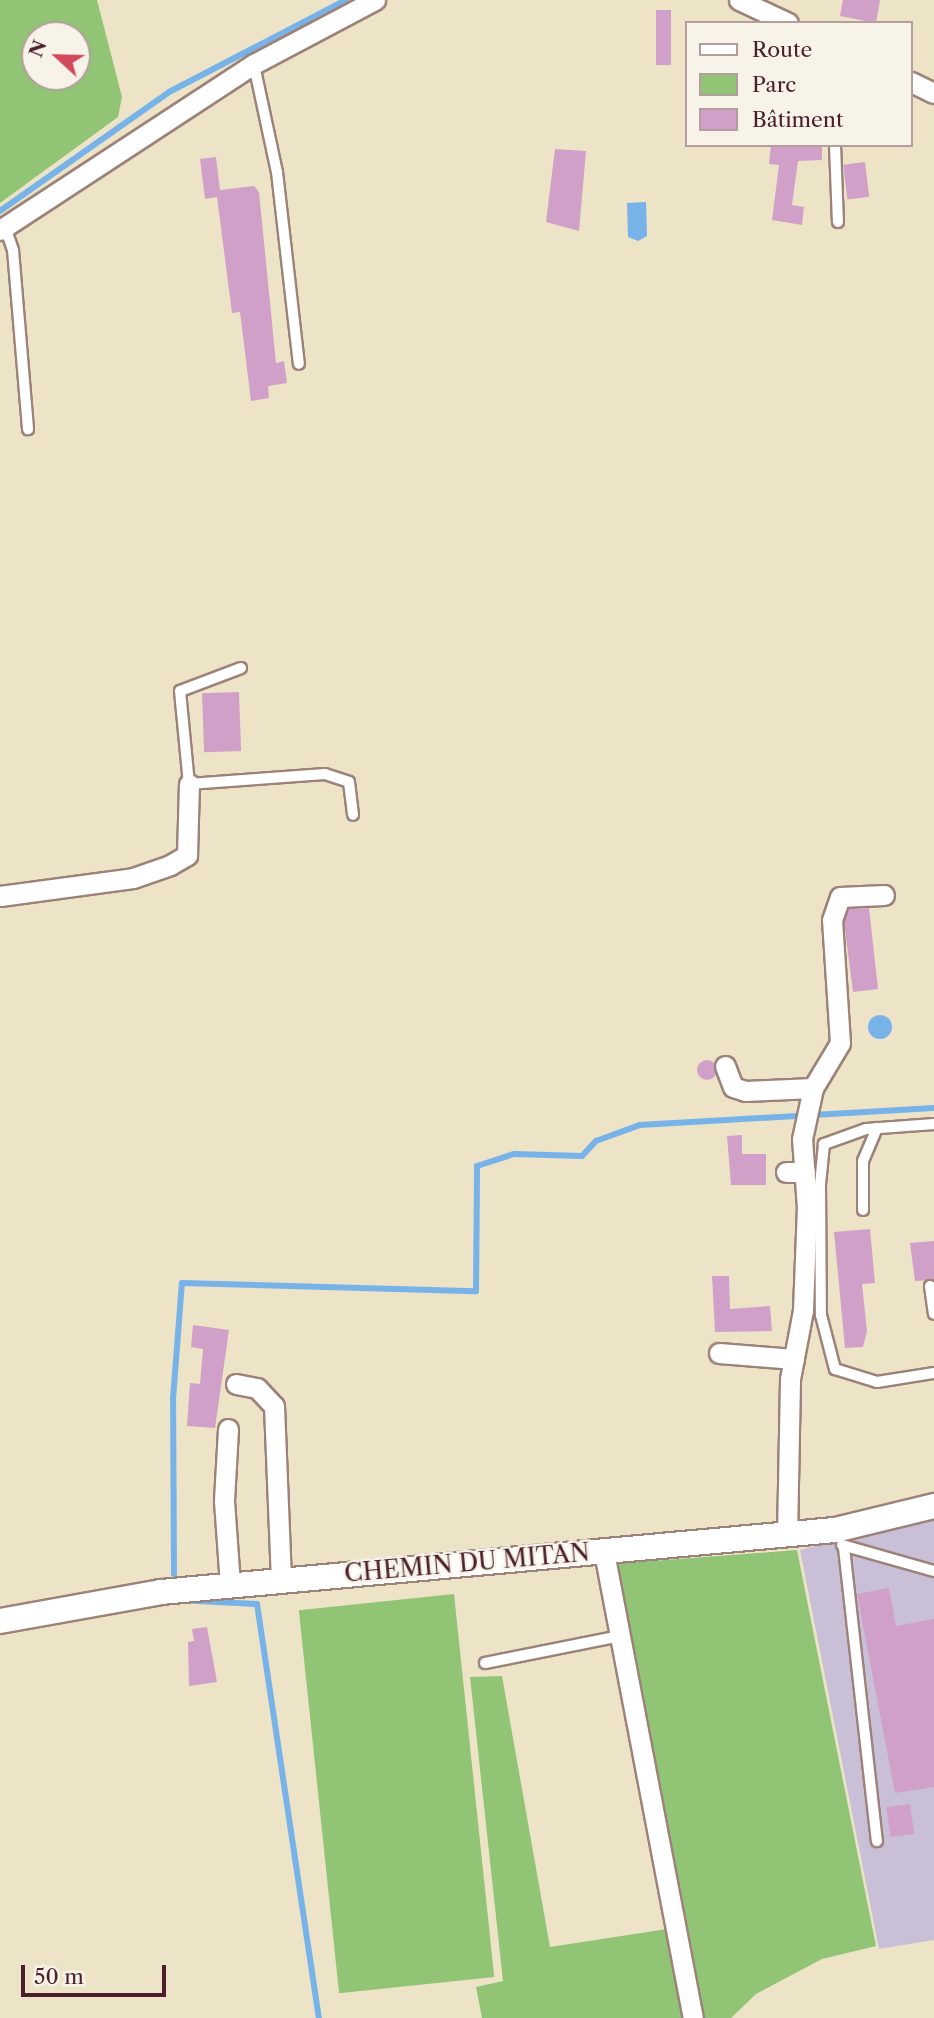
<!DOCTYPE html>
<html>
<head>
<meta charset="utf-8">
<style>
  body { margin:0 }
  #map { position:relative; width:934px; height:2018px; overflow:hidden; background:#ede4c7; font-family:"Libre Caslon Text",serif }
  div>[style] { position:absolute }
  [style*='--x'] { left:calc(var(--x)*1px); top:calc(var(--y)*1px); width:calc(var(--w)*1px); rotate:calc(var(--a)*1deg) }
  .industrial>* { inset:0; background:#c9bfd7 }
  .green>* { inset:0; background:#91c475; transform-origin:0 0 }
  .water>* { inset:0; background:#77b3e9 }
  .round { border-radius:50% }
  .stream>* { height:6px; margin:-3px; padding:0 3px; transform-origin:3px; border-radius:3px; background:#77b3e9 }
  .building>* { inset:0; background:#d1a0c8; transform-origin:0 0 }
  .roads { filter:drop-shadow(2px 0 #9c8279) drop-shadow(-2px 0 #9c8279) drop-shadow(0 2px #9c8279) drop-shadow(0 -2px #9c8279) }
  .service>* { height:10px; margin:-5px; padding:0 5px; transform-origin:5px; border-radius:5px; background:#fff }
  .minor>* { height:19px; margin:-9.5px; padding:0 9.5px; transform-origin:9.5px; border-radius:9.5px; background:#fff }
  .tertiary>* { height:24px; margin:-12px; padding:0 12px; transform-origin:12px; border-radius:12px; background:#fff }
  span { translate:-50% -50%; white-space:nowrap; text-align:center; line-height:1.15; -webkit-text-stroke:5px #f7f3e8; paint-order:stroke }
  .street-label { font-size:24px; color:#4a1f2b }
  .legend { position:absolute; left:685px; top:21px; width:228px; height:126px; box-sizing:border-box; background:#f7f3e8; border:2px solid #b29e9c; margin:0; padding:9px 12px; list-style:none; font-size:21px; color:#4a1f2b }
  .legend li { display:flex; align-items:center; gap:14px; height:35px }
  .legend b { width:35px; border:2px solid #b29e9c }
  .north { position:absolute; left:21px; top:21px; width:70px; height:70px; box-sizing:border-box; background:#f7f3e8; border:2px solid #b29e9c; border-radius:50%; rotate:292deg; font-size:19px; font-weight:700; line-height:28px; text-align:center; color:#4a1f2b }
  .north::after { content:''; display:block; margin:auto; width:24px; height:32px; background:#d1495b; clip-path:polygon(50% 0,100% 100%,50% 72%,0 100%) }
  .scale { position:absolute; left:21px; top:1965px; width:145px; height:32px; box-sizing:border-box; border:4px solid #4a1f2b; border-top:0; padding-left:9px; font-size:21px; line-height:24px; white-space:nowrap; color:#4a1f2b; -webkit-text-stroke:5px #f7f3e8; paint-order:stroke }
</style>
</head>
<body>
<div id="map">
  <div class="industrial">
    <i style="clip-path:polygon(934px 1516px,934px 1940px,879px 1949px,800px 1550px)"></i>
  </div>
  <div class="green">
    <i style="clip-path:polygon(evenodd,0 0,97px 0,122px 97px,118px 117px,0 203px,0 0,77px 35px,77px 77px,35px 77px,35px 35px,77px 35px)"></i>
    <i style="clip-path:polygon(797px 1550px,876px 1946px,822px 1959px,756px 1994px,731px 2018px,699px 2018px,613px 1564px)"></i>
    <i style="left:454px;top:1594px;width:385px;height:156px;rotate:84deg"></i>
    <i style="clip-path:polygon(502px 1676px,550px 1947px,667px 1929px,685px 2018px,482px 2018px,476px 1987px,503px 1981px,470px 1677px)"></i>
  </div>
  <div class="water">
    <i style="clip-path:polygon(646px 202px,647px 236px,638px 241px,628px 237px,627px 203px)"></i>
    <i class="round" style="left:868px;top:1015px;width:24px;height:24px"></i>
  </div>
  <div class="stream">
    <i style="--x:0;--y:211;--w:209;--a:-35.1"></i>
    <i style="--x:171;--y:91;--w:197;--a:-27.5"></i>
    <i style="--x:174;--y:1574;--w:175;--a:-90.3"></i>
    <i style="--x:173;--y:1399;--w:116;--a:-85.6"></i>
    <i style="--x:182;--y:1283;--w:294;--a:1.6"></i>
    <i style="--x:476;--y:1291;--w:125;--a:-89.5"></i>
    <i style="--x:477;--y:1166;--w:39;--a:-18"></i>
    <i style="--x:514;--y:1154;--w:68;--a:1.7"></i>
    <i style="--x:582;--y:1156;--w:21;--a:-47"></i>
    <i style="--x:596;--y:1141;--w:47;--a:-20"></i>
    <i style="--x:640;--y:1125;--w:294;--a:-3.3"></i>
    <i style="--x:178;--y:1600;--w:79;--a:2.9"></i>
    <i style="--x:257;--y:1604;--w:419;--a:81.5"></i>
  </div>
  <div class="building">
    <i style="clip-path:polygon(843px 0,880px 0,876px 23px,840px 16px)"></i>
    <i style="left:656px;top:10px;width:15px;height:55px"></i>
    <i style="clip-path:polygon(771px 145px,822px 145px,822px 160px,798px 161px,792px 205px,804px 207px,802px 225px,772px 220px,779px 165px,769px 164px)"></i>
    <i style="clip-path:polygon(555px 149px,586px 151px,579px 231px,546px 222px)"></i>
    <i style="clip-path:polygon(216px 157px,220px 190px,254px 186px,259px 192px,276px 363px,284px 361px,287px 383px,268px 386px,269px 398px,251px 401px,240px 312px,232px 313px,217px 197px,205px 199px,200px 159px)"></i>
    <i style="left:865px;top:162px;width:35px;height:22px;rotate:83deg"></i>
    <i style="left:239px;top:692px;width:59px;height:37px;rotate:88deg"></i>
    <i style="clip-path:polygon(869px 908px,878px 989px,853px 992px,844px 922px,849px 909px)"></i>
    <i class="round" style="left:697px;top:1060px;width:20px;height:20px"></i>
    <i style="clip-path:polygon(742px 1135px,742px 1154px,766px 1154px,766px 1185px,731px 1185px,727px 1136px)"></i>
    <i style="clip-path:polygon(870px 1229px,875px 1283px,862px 1284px,867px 1331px,863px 1347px,845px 1348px,834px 1232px)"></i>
    <i style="clip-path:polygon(934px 1241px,934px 1280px,915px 1281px,910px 1243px)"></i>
    <i style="clip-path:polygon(712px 1276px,729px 1276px,730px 1309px,770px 1306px,772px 1331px,715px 1332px)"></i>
    <i style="clip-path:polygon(193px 1325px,229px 1330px,215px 1428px,187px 1426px,190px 1383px,200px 1384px,203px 1349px,191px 1347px)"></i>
    <i style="clip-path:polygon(889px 1588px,896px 1626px,934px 1619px,934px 1787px,895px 1793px,857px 1594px)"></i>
    <i style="clip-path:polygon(207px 1627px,217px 1682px,189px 1686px,188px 1642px,194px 1641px,192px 1629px)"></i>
    <i style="left:910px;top:1804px;width:30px;height:24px;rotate:82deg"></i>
  </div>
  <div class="roads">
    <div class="service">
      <i style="--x:254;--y:65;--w:109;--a:77.9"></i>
      <i style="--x:277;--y:172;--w:193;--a:83.5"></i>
      <i style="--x:835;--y:145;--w:77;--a:87.8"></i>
      <i style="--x:5;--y:227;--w:24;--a:71"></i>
      <i style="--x:13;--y:250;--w:180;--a:85.2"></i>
      <i style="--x:241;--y:668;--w:65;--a:159.3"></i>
      <i style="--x:180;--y:691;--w:93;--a:84.5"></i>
      <i style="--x:189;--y:784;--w:136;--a:-4.2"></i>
      <i style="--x:325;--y:774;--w:25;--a:18"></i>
      <i style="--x:349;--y:782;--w:33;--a:83"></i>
      <i style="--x:934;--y:1124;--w:68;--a:175.8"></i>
      <i style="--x:866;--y:1129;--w:45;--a:160.3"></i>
      <i style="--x:824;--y:1144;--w:41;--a:95.6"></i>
      <i style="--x:820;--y:1185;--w:130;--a:89.6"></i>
      <i style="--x:821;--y:1315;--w:56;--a:75.5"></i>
      <i style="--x:835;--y:1369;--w:44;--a:17.2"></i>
      <i style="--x:877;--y:1382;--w:58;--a:-9"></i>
      <i style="--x:863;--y:1210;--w:49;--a:-90"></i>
      <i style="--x:863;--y:1161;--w:36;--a:-67"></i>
      <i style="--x:930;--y:1286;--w:28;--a:82"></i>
      <i style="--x:842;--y:1545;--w:96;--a:15.8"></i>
      <i style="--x:844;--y:1548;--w:295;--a:83.6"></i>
      <i style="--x:485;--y:1663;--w:138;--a:-11.3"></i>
    </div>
    <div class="minor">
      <i style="--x:739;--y:0;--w:54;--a:25.1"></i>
      <i style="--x:911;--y:82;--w:25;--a:26"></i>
      <i style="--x:0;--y:230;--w:303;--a:-33.2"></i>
      <i style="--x:254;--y:64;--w:137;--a:-27.9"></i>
      <i style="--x:0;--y:896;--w:134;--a:-7.7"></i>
      <i style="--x:133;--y:878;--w:39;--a:-19"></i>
      <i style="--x:170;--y:865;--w:20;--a:-30"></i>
      <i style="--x:187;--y:855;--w:71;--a:-88.4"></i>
      <i style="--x:725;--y:1066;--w:22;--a:69"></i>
      <i style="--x:733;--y:1087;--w:13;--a:18"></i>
      <i style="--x:745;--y:1091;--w:68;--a:-2.5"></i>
      <i style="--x:786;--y:1172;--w:19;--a:0"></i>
      <i style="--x:719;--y:1353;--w:75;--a:4.6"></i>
      <i style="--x:236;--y:1384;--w:21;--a:11"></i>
      <i style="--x:257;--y:1388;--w:25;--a:47"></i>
      <i style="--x:274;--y:1406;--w:173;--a:87.7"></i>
      <i style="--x:228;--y:1429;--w:72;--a:93.2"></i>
      <i style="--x:224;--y:1501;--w:84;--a:85.9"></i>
      <i style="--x:787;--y:1536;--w:157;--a:-88.9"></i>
      <i style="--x:790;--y:1379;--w:70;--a:-79.3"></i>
      <i style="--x:803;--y:1310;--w:102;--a:-87.8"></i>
      <i style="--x:807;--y:1208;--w:69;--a:-94.1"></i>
      <i style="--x:802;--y:1139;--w:52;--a:-77.8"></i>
      <i style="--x:813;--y:1088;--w:52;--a:-59"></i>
      <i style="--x:840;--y:1043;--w:123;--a:-93.7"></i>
      <i style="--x:832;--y:920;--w:24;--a:-71"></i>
      <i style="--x:840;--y:897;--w:44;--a:-2.6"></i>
      <i style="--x:604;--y:1552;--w:474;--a:79.2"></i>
    </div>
    <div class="tertiary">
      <i style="--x:0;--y:1621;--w:164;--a:-10.2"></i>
      <i style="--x:161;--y:1592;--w:677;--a:-5.26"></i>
      <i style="--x:835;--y:1530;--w:102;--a:-13.6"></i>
    </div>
  </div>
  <div class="street-label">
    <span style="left:467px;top:1563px;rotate:-5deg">CHEMIN DU MITAN</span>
  </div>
  <ul class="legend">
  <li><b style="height:9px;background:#fff"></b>Route</li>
  <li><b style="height:19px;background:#91c475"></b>Parc</li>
  <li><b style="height:19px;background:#d1a0c8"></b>Bâtiment</li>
  </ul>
  <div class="north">N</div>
  <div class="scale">50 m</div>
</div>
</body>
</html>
